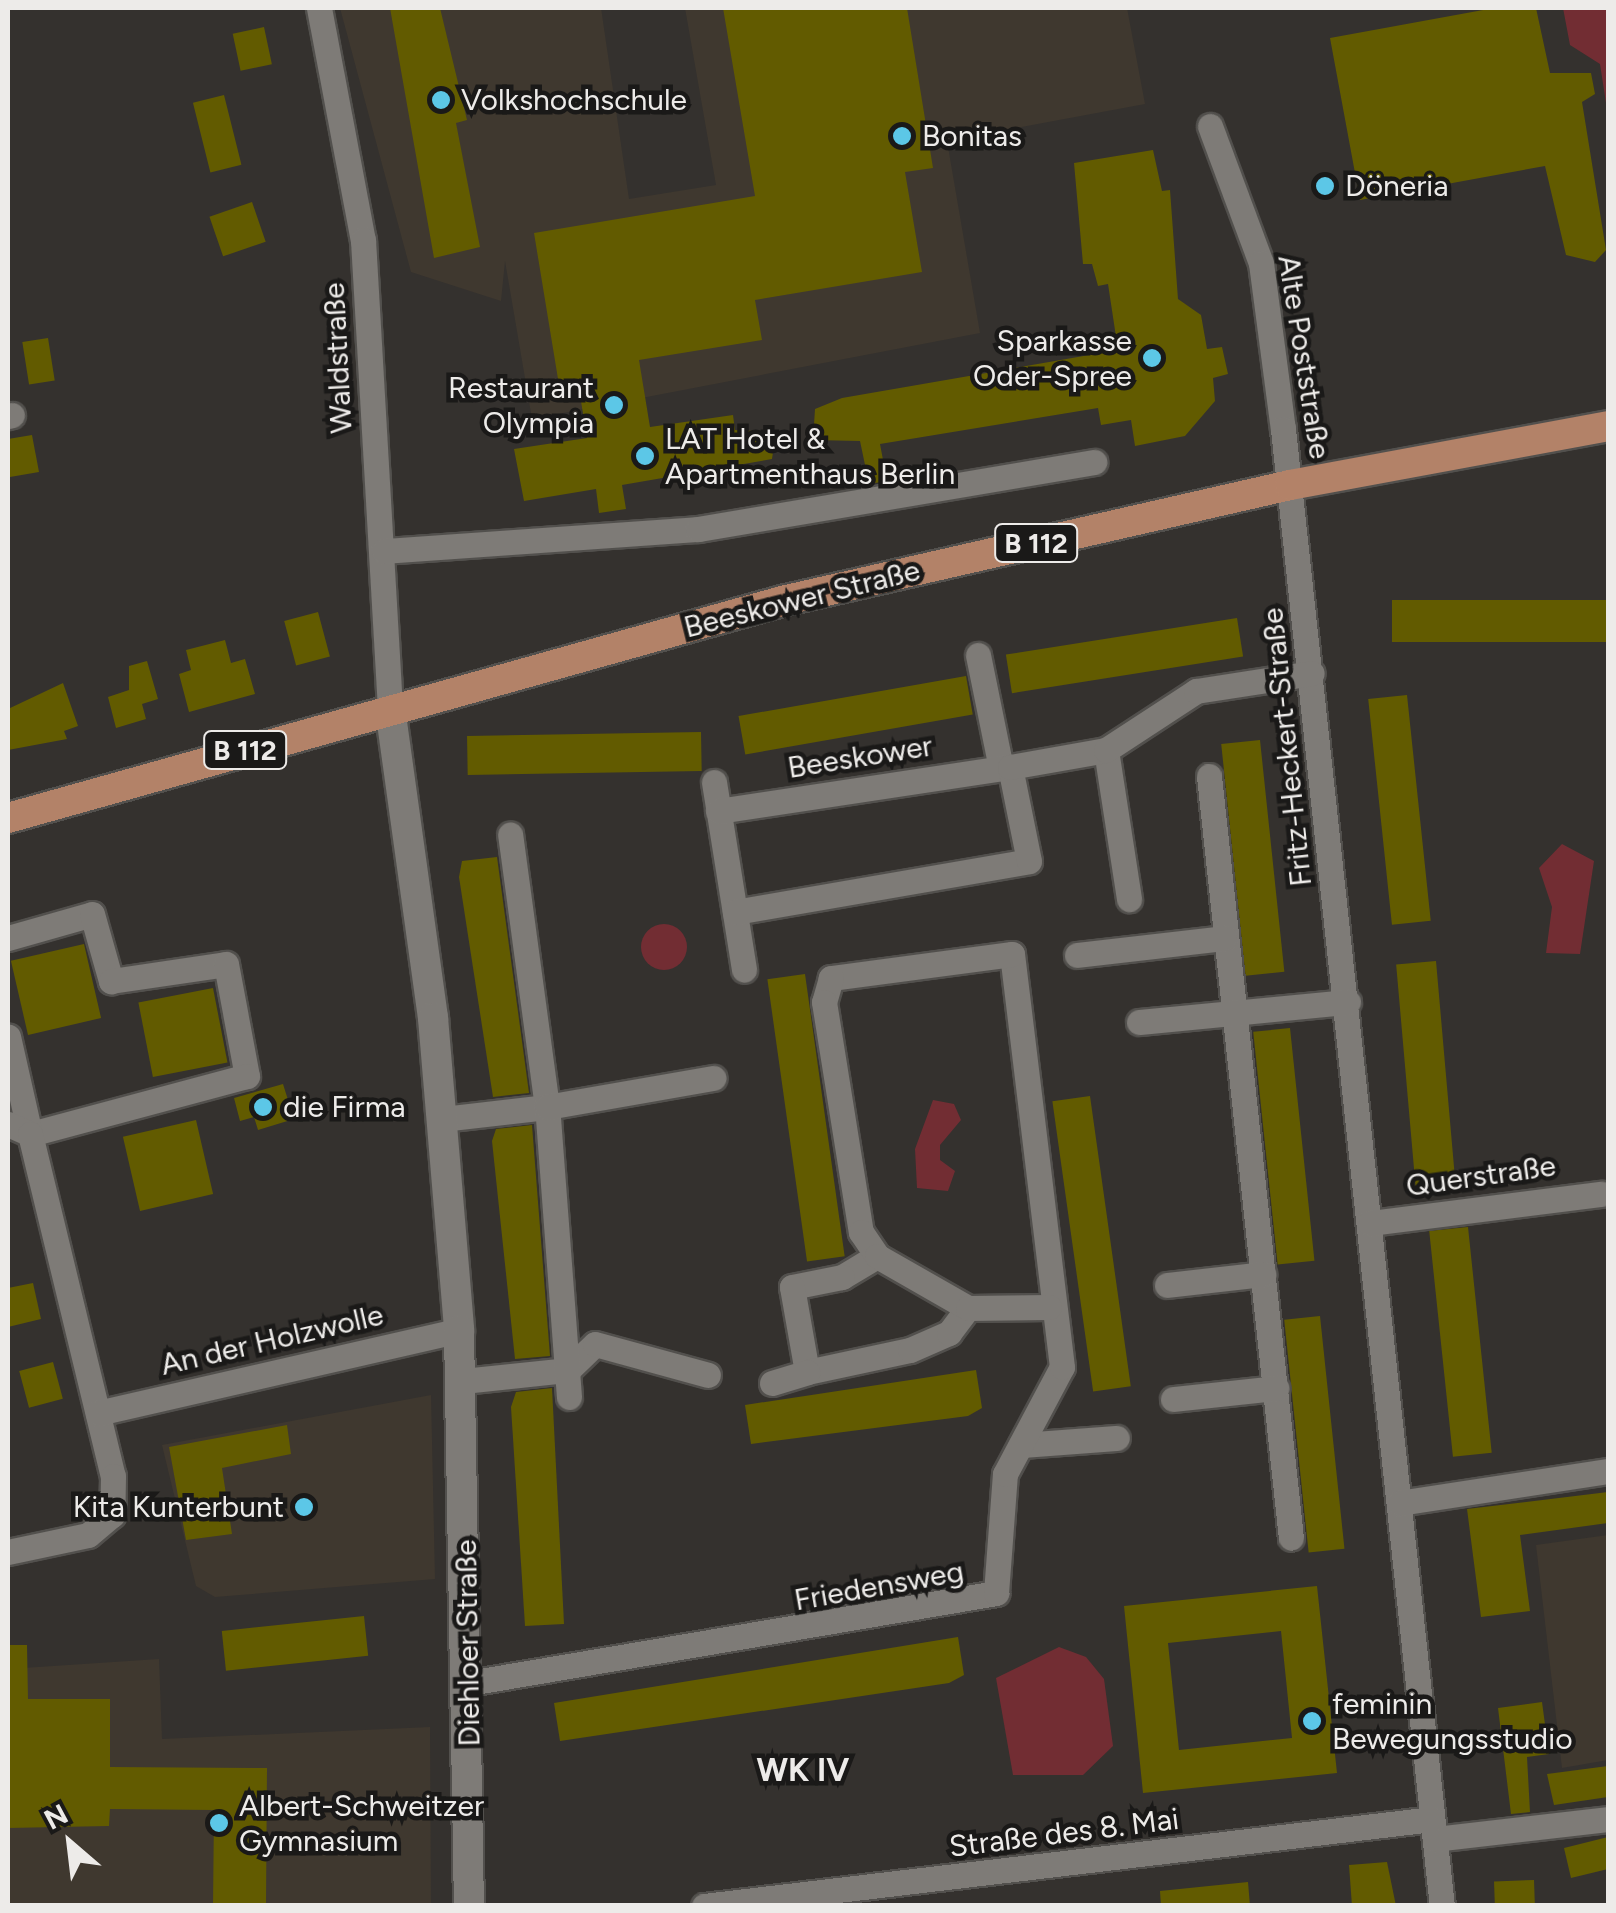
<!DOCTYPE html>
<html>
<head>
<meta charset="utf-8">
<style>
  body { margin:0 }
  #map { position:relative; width:1616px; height:1913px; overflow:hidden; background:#34312e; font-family:Figtree,sans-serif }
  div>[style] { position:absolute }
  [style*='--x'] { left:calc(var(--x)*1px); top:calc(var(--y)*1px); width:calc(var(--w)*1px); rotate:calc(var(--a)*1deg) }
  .built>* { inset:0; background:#3f382f }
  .green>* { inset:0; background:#722d33 }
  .round { border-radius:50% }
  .building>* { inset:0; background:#625b00; transform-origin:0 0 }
  .roads { filter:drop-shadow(2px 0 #52504d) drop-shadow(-2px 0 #52504d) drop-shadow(0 2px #52504d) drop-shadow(0 -2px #52504d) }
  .minor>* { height:25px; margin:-12.5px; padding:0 12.5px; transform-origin:12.5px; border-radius:12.5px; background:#7e7b77 }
  .tertiary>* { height:30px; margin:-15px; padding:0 15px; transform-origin:15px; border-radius:15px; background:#7e7b77 }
  .primary>* { height:30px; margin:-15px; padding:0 15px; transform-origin:15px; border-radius:15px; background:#b38268 }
  .dots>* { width:28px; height:28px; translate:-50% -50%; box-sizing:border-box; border:5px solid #1a1918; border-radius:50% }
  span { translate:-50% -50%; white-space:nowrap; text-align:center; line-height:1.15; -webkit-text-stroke:9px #1a1918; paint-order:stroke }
  .shield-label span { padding:2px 8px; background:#1a1918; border:2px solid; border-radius:8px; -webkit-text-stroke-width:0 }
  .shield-label { font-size:28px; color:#edebe9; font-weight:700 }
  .poi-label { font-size:30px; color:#edebe9 }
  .left { translate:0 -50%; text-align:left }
  .right { translate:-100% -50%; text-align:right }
  .street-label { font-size:30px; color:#edebe9 }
  .neighbourhood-label { font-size:32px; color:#edebe9; font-weight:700 }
  .frame { position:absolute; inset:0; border:10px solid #edebe9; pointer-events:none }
  .north { position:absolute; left:20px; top:1793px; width:100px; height:100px; -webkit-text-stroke:8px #1a1918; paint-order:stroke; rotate:332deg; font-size:28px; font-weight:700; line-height:40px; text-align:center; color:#edebe9 }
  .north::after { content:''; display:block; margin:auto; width:35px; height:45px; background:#edebe9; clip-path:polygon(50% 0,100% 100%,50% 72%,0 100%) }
</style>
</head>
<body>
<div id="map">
  <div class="built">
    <i style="clip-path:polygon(340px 8px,601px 8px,629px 199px,716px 185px,685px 8px,1127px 8px,1145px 104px,947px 141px,980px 333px,532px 419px,505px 261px,501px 301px,411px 272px)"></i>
    <i style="clip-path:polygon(431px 1395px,435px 1579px,215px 1597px,196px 1586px,162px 1445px)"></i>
    <i style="clip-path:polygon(1608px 1535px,1608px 1760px,1562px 1768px,1536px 1545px)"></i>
    <i style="clip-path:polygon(159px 1659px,162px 1739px,430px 1727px,431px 1905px,8px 1906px,8px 1669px)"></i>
  </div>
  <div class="green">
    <i style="clip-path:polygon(1563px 8px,1608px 8px,1608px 116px,1600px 64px,1570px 45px)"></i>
    <i style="clip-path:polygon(1562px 844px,1594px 861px,1580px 954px,1546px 953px,1552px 907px,1539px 868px)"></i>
    <i class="round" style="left:641px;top:924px;width:46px;height:46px"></i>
    <i style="clip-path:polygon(933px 1100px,954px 1104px,961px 1120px,940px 1145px,940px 1160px,955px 1171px,948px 1191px,917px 1188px,915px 1149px)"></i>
    <i style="clip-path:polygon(1059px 1647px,1086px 1657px,1104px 1679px,1113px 1746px,1083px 1775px,1013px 1775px,996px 1678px)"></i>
  </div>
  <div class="building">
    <i style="clip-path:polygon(390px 8px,440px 8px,467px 120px,456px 123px,480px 247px,434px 258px)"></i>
    <i style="clip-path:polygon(723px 8px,907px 8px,933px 168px,905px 172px,922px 272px,755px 300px,762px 340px,639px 360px,650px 427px,733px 415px,735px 430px,776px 432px,772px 459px,622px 485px,626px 509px,599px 513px,596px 489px,524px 501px,514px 449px,587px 438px,578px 383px,559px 385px,534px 233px,755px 196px)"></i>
    <i style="clip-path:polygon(1494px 8px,1536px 8px,1550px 73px,1591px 73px,1595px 94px,1582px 102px,1606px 250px,1595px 262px,1566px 255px,1545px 166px,1360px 200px,1330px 38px)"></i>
    <i style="left:264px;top:27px;width:38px;height:32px;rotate:78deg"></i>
    <i style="left:224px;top:95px;width:72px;height:32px;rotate:76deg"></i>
    <i style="clip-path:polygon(1153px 150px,1162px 191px,1170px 190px,1178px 299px,1201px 315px,1207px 349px,1222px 347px,1228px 374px,1213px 378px,1215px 401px,1185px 436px,1135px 446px,1131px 420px,1101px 425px,1098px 408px,880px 444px,887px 481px,869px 484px,860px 441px,813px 440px,815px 409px,842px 398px,1118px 350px,1108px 284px,1098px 286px,1092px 264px,1083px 264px,1074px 163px)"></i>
    <i style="left:252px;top:202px;width:42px;height:45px;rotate:71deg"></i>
    <i style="left:48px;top:338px;width:43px;height:26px;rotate:81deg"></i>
    <i style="clip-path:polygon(32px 435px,39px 472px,10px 477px,8px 439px)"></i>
    <i style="left:1608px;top:600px;width:42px;height:216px;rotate:90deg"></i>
    <i style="left:318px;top:612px;width:46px;height:35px;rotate:75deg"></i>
    <i style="left:1237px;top:618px;width:39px;height:234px;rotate:81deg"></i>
    <i style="clip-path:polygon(225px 640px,231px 663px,245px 659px,255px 694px,189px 712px,179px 674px,191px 670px,186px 650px)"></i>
    <i style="clip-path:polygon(147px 661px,158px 699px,142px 704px,146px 719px,116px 728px,108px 697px,129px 690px,129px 666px)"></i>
    <i style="left:966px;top:676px;width:39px;height:231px;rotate:80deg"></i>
    <i style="clip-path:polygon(63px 683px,78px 726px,64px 731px,67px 739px,8px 750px,8px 709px)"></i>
    <i style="left:1407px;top:695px;width:227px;height:39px;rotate:84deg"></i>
    <i style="left:701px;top:732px;width:39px;height:234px;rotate:89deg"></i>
    <i style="left:1260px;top:740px;width:233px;height:39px;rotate:84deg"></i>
    <i style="clip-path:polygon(497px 857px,529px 1093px,493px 1097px,459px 877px,462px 861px)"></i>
    <i style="left:84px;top:944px;width:76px;height:75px;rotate:77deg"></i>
    <i style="left:1436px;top:961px;width:227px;height:40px;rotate:85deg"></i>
    <i style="left:805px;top:974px;width:285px;height:38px;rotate:82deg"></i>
    <i style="left:213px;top:988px;width:76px;height:76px;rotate:79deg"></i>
    <i style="left:1290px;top:1028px;width:234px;height:37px;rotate:84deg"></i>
    <i style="clip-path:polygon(283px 1084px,294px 1119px,258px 1130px,254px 1117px,240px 1121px,234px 1098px)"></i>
    <i style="left:1090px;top:1096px;width:293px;height:38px;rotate:82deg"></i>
    <i style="left:196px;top:1120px;width:76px;height:75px;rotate:77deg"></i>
    <i style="clip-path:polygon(532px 1125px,550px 1356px,515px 1359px,492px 1141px,496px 1129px)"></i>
    <i style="left:1468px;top:1227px;width:227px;height:39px;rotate:84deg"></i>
    <i style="clip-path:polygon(33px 1283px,41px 1319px,8px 1327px,8px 1288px)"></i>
    <i style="left:1320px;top:1316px;width:234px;height:36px;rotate:84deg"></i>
    <i style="left:53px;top:1362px;width:38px;height:35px;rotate:75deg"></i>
    <i style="clip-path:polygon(976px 1370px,982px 1408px,968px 1416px,751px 1444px,745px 1405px)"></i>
    <i style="clip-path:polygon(552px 1388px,564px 1624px,525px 1626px,511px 1407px,516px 1392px)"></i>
    <i style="clip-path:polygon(287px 1425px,291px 1454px,222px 1468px,232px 1534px,186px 1540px,169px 1447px)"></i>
    <i style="clip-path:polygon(1608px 1492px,1608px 1523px,1520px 1535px,1530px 1611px,1481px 1617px,1467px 1509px)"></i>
    <i style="clip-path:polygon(evenodd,1317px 1586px,1337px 1773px,1143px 1793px,1124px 1606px,1317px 1586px,1281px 1631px,1292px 1738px,1179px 1750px,1168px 1643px,1281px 1631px)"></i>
    <i style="left:364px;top:1616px;width:40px;height:143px;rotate:84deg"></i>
    <i style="clip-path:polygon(958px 1637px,964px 1675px,949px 1683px,560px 1741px,554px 1703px)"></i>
    <i style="clip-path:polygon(8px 1645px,27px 1645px,28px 1699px,110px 1699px,110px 1767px,267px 1768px,266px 1906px,213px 1906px,214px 1810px,110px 1809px,109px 1826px,8px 1828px)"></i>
    <i style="clip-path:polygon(1542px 1702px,1549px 1754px,1527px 1757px,1530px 1812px,1511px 1814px,1498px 1708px)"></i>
    <i style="clip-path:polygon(1608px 1766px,1608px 1797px,1554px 1805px,1547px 1774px)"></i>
    <i style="clip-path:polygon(1608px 1837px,1608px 1869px,1571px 1878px,1564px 1848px)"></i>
    <i style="clip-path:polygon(1387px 1862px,1396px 1906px,1352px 1906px,1349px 1865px)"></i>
    <i style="left:1534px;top:1880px;width:26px;height:40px;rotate:88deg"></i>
    <i style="clip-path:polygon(1248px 1882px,1250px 1906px,1161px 1906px,1160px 1891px)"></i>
  </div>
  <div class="roads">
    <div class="minor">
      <i style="--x:319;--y:8;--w:236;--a:79.3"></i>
      <i style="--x:363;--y:240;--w:469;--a:86.7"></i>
      <i style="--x:1210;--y:126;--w:146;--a:69.6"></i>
      <i style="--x:1261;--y:263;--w:167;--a:82.5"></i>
      <i style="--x:1283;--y:429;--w:1486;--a:83.86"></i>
      <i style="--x:8;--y:416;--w:4;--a:-14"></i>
      <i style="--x:384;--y:551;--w:315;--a:-4"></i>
      <i style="--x:698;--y:529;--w:402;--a:-9.6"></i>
      <i style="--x:978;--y:655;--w:115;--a:78.5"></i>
      <i style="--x:1106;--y:750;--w:151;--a:81.2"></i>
      <i style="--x:1209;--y:776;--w:766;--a:83.86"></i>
      <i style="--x:714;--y:782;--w:190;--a:80.9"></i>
      <i style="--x:718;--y:811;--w:295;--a:-8.6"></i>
      <i style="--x:735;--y:912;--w:298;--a:-9.8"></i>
      <i style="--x:1029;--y:861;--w:96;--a:-101.4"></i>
      <i style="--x:1010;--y:767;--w:97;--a:-10"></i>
      <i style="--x:1106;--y:750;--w:108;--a:-33.2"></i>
      <i style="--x:1196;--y:691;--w:117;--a:-8.8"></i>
      <i style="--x:8;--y:938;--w:87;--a:-15.9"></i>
      <i style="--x:92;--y:914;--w:70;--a:74.2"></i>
      <i style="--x:111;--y:981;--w:116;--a:-8.4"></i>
      <i style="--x:226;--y:964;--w:114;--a:79.4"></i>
      <i style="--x:247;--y:1076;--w:225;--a:165"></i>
      <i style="--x:30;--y:1134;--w:100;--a:-102.7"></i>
      <i style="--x:1077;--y:955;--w:148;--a:-6.6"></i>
      <i style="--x:1139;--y:1022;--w:210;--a:-5.5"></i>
      <i style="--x:443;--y:1119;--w:105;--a:-6.6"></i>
      <i style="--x:547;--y:1107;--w:275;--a:-97.7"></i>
      <i style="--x:8;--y:1124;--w:24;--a:24"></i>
      <i style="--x:30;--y:1134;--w:352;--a:76.4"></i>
      <i style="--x:113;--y:1476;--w:39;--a:91"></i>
      <i style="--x:112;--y:1515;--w:31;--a:140"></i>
      <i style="--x:88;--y:1535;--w:82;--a:168"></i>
      <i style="--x:1370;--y:1223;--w:233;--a:-7.2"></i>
      <i style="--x:877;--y:1256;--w:41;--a:149"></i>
      <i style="--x:842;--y:1277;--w:51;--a:168.7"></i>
      <i style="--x:792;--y:1287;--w:86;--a:80"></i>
      <i style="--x:807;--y:1372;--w:105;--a:-12.1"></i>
      <i style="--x:910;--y:1350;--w:43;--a:-23.6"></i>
      <i style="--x:949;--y:1333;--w:31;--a:-53"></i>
      <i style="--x:1167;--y:1285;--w:97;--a:-6.5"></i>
      <i style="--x:463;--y:1381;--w:106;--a:-6"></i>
      <i style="--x:568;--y:1370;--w:37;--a:-44"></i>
      <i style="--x:595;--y:1344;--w:117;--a:15.3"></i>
      <i style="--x:772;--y:1383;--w:37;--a:-17"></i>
      <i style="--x:569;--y:1397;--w:291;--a:-94.3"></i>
      <i style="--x:547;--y:1107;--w:169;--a:-9.9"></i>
      <i style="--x:1173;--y:1399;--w:104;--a:-6.1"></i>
      <i style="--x:98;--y:1413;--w:370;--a:-12.9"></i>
      <i style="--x:1021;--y:1445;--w:96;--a:-4.2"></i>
      <i style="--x:1399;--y:1503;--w:211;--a:-8.7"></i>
      <i style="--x:469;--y:1683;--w:535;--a:-9.69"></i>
      <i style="--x:996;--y:1593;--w:119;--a:-85.7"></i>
      <i style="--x:1005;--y:1474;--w:121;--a:-62"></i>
      <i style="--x:1062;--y:1367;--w:416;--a:-96.9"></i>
      <i style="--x:1012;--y:954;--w:183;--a:172.4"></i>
      <i style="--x:831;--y:978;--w:25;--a:106"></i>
      <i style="--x:824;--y:1002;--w:233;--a:80.9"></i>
      <i style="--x:861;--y:1232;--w:29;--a:56"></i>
      <i style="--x:877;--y:1256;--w:105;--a:29.7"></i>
      <i style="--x:968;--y:1308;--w:81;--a:-0.7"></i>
      <i style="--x:1435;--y:1839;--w:174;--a:-6.6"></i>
      <i style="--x:704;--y:1906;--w:733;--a:-6.81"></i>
    </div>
    <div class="tertiary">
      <i style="--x:390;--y:708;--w:313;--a:82.1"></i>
      <i style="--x:433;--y:1018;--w:313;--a:85.2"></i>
      <i style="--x:459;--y:1330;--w:576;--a:89.01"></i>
    </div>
    <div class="primary">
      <i style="--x:8;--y:818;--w:804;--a:-15.66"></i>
      <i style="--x:782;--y:601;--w:521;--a:-12.86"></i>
      <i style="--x:1290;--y:485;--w:323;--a:-10.5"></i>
    </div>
  </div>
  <div class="dots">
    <i style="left:441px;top:100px;background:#5cc7e7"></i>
    <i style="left:902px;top:136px;background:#5cc7e7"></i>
    <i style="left:1325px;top:186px;background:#5cc7e7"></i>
    <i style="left:1152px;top:358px;background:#5cc7e7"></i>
    <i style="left:614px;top:405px;background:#5cc7e7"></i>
    <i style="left:645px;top:456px;background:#5cc7e7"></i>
    <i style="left:263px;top:1107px;background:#5cc7e7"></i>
    <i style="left:304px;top:1507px;background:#5cc7e7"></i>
    <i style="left:1312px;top:1721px;background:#5cc7e7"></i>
    <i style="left:219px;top:1823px;background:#5cc7e7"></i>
  </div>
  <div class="shield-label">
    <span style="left:1036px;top:543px">B 112</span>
    <span style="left:245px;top:750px">B 112</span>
  </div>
  <div class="poi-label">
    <span class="left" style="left:461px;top:100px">Volkshochschule</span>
    <span class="left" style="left:922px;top:136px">Bonitas</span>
    <span class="left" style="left:1345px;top:186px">Döneria</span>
    <span class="right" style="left:1132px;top:358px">Sparkasse<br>Oder-Spree</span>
    <span class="right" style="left:594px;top:405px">Restaurant<br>Olympia</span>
    <span class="left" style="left:665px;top:456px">LAT Hotel &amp;<br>Apartmenthaus Berlin</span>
    <span class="left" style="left:283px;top:1107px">die Firma</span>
    <span class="right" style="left:284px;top:1507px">Kita Kunterbunt</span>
    <span class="left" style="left:1332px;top:1721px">feminin<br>Bewegungsstudio</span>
    <span class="left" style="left:239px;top:1823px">Albert-Schweitzer<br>Gymnasium</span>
  </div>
  <div class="street-label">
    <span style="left:1304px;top:357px;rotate:81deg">Alte Poststraße</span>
    <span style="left:338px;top:358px;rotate:-93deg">Waldstraße</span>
    <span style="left:802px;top:599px;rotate:-14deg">Beeskower Straße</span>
    <span style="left:1287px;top:747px;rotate:-96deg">Fritz-Heckert-Straße</span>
    <span style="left:860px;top:757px;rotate:-9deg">Beeskower</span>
    <span style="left:1481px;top:1176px;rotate:-8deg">Querstraße</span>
    <span style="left:272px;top:1340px;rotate:-13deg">An der Holzwolle</span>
    <span style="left:879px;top:1586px;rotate:-10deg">Friedensweg</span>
    <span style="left:468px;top:1643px;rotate:-91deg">Diehloer Straße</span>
    <span style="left:1064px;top:1833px;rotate:-7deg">Straße des 8. Mai</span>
  </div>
  <div class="neighbourhood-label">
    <span style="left:803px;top:1770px">WK IV</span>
  </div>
  <div class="frame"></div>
  <div class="north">N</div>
</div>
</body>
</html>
